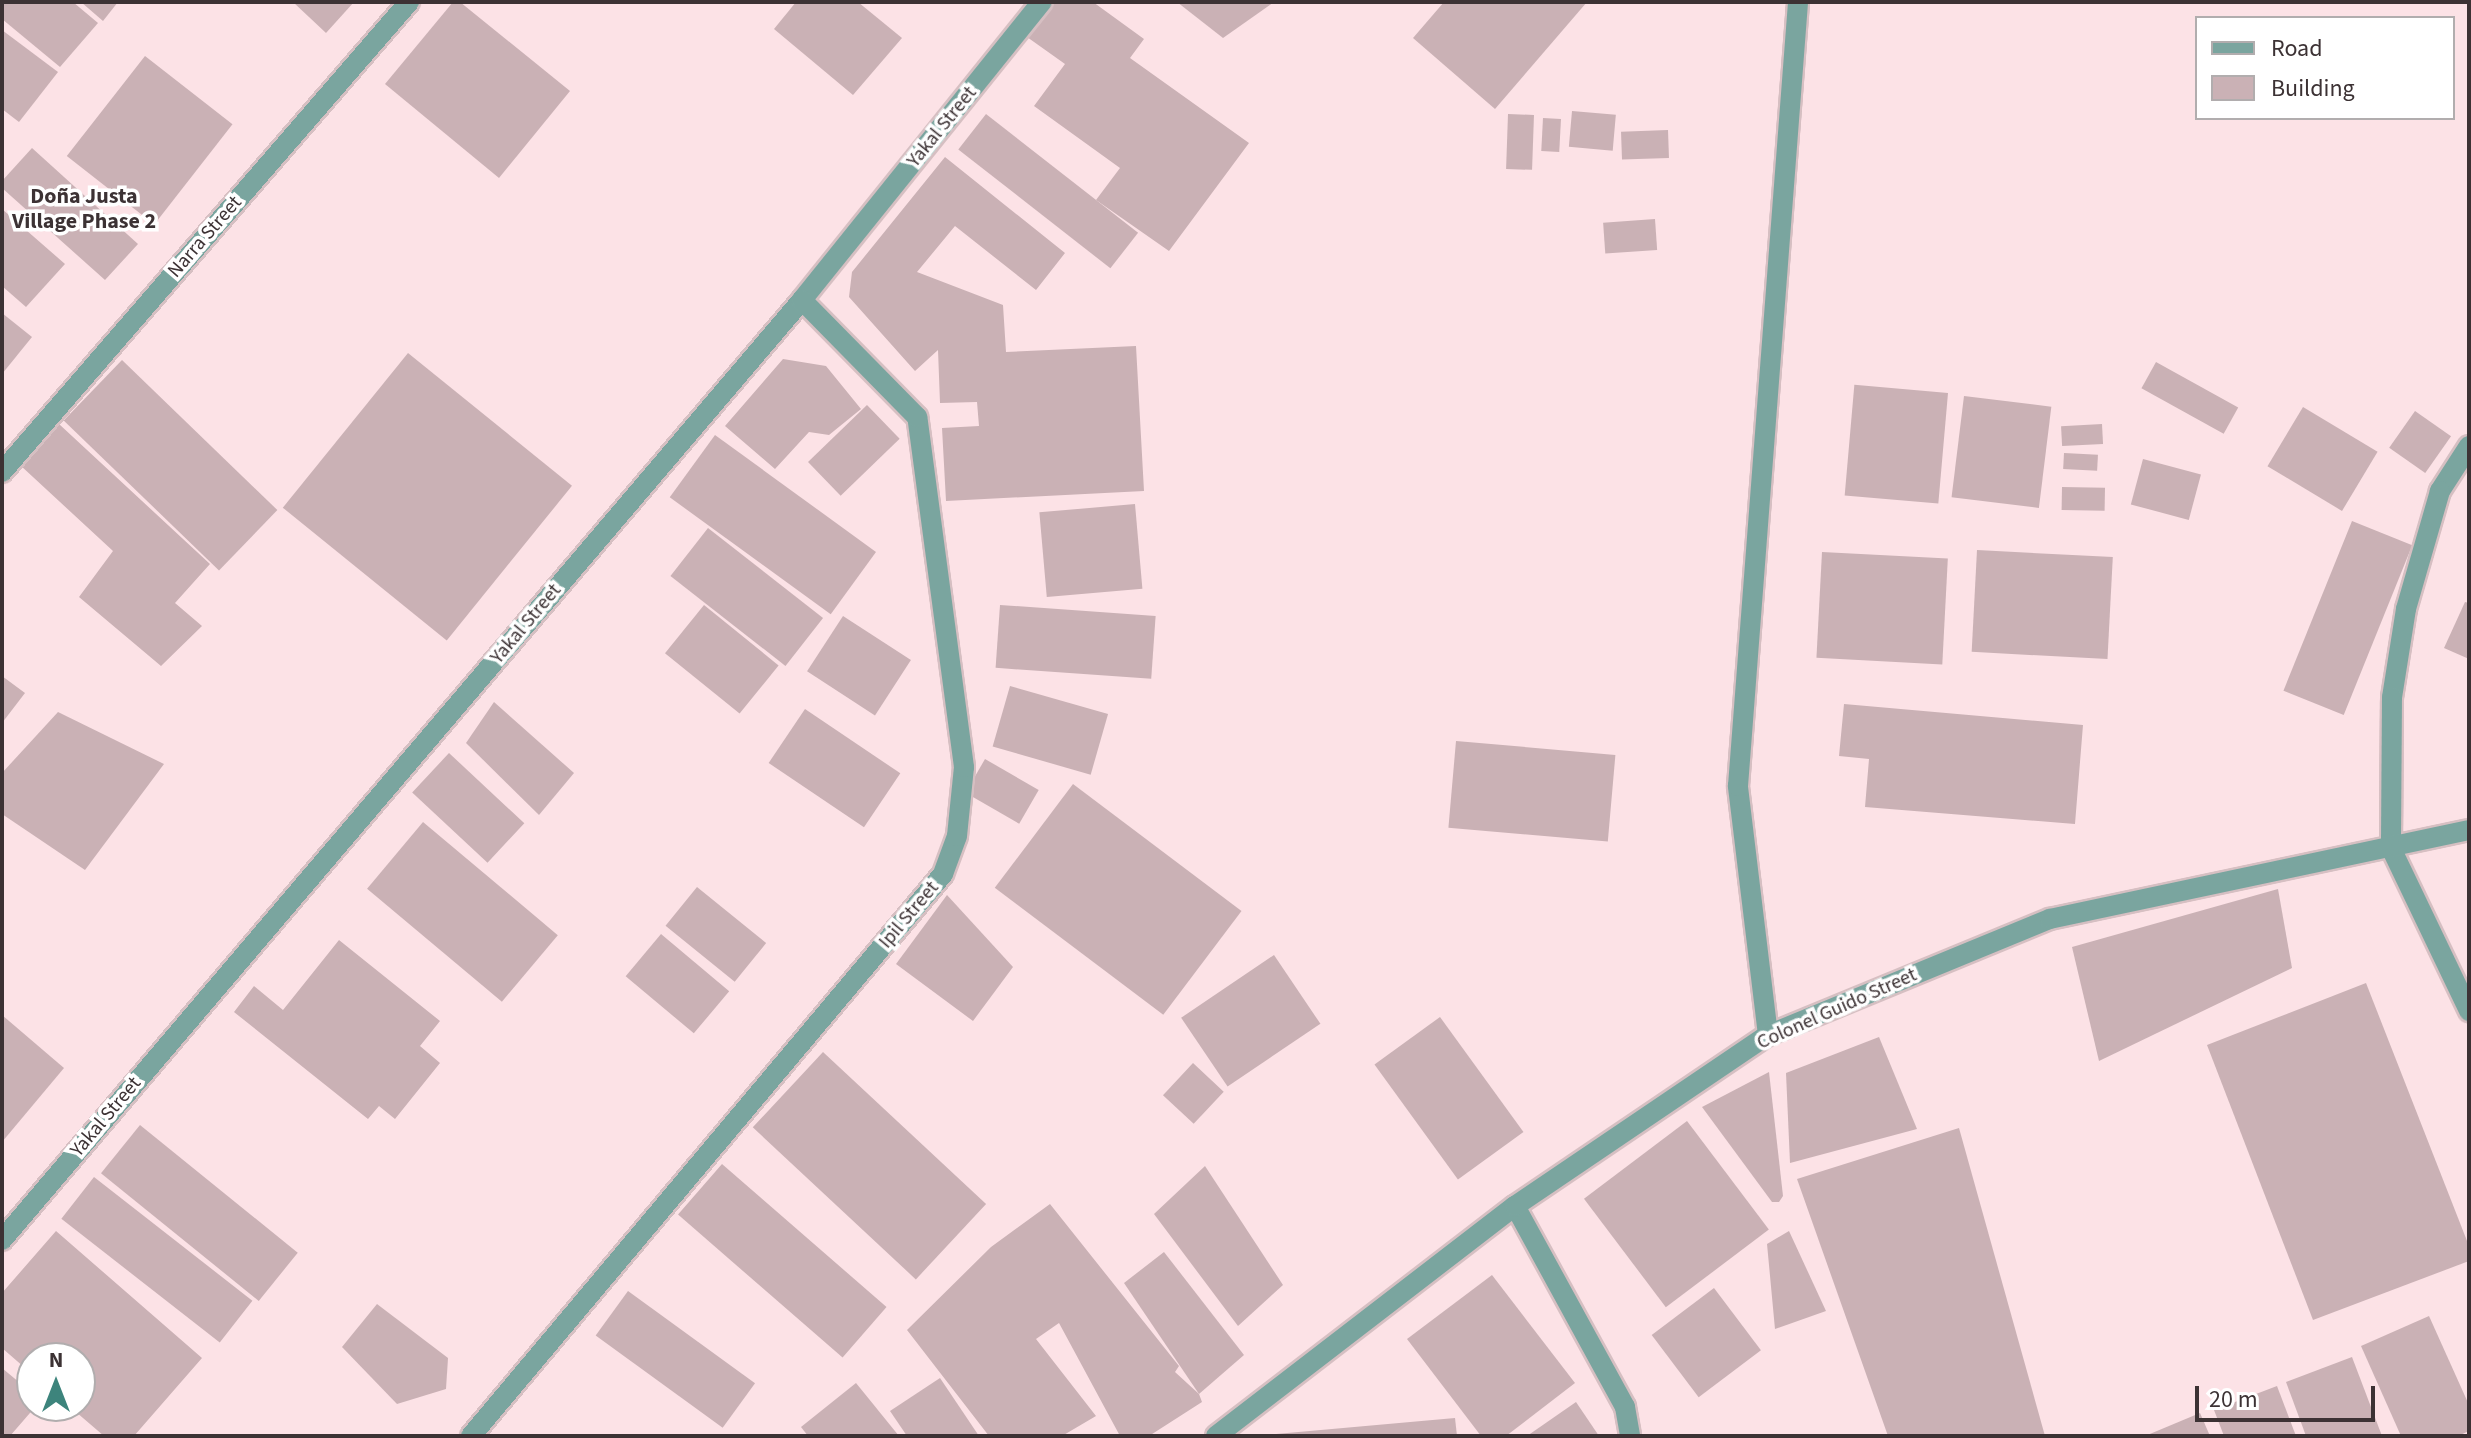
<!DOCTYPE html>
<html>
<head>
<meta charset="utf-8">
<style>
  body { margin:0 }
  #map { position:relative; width:2471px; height:1438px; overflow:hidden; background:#fce2e6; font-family:"Source Sans 3",sans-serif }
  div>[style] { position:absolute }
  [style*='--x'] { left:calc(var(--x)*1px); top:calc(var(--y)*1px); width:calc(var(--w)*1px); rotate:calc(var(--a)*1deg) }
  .building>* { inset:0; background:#cab1b5; transform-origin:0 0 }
  .roads { filter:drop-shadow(2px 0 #d6bfc2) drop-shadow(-2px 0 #d6bfc2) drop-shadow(0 2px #d6bfc2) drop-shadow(0 -2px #d6bfc2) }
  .minor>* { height:20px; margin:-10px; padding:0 10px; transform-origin:10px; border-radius:10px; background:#7aa59f }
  span { translate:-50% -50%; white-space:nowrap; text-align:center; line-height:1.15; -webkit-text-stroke:7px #fff; paint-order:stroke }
  .street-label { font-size:20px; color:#3c3234 }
  .neighbourhood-label { font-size:22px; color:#3c3234; font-weight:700 }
  .frame { position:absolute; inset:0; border:4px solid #3c3234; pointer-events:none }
  .legend { position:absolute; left:2195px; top:16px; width:260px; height:104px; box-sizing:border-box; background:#fff; border:2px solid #b1adae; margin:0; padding:10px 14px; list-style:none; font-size:24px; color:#3c3234 }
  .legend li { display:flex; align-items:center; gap:16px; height:40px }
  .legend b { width:40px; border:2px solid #b1adae }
  .north { position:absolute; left:16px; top:1342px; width:80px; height:80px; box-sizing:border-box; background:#fff; border:2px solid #b1adae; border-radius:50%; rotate:0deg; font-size:22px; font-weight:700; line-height:32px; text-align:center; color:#3c3234 }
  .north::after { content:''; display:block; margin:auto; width:28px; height:36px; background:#3d847c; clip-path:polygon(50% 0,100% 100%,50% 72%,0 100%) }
  .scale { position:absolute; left:2195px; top:1386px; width:180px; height:36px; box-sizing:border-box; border:4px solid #3c3234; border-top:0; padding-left:10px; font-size:24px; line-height:28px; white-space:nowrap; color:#3c3234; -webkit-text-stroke:6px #fff; paint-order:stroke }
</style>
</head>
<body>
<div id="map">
  <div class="building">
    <i style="clip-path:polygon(2px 2px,73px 2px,98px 23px,60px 67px,2px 19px)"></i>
    <i style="clip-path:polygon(81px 2px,118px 2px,103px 21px)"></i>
    <i style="clip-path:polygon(293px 2px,354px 2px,326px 33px)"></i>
    <i style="clip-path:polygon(453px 2px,460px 2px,570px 91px,499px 178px,385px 84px)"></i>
    <i style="clip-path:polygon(796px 2px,858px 2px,902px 38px,853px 95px,774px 29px)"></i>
    <i style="clip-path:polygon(1052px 2px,1093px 2px,1144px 39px,1130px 58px,1249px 143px,1169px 251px,1096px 200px,1120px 168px,1034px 106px,1065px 64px,1027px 37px)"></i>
    <i style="clip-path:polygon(1177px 2px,1274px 2px,1223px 38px)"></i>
    <i style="clip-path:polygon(1444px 2px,1587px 2px,1495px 109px,1413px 38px)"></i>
    <i style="clip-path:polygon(2px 30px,58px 72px,19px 122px,2px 109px)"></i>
    <i style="left:145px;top:56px;width:111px;height:127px;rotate:38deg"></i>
    <i style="left:1572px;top:111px;width:44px;height:36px;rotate:5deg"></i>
    <i style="left:986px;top:114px;width:193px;height:45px;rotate:38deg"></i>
    <i style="left:1508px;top:114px;width:26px;height:55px;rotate:2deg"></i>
    <i style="left:1543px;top:118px;width:18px;height:33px;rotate:3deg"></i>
    <i style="left:1668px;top:130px;width:28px;height:47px;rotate:88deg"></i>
    <i style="clip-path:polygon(32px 148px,138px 244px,105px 280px,2px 188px,2px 181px)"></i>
    <i style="clip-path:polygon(945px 157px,1065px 253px,1036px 290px,955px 226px,917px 272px,1003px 305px,1006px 352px,1136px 346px,1144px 491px,946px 501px,942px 428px,979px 426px,977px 402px,940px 403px,938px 350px,915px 371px,849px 297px,852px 272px)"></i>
    <i style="clip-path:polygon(2px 209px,65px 264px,26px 307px,2px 286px)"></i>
    <i style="left:1655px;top:219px;width:31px;height:52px;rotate:86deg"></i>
    <i style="clip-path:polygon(2px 313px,32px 337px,2px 374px)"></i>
    <i style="left:408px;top:353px;width:211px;height:199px;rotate:39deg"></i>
    <i style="clip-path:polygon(783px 359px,826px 366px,861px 409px,829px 435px,809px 432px,775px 469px,725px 426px)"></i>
    <i style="left:122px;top:360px;width:216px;height:84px;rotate:44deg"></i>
    <i style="left:2156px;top:362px;width:94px;height:30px;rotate:29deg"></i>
    <i style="left:1948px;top:393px;width:111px;height:94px;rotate:95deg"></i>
    <i style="left:1964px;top:396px;width:88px;height:102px;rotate:7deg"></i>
    <i style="left:867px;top:405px;width:47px;height:82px;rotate:46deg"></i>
    <i style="left:2303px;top:407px;width:87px;height:69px;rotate:31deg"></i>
    <i style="left:2415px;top:411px;width:44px;height:45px;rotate:35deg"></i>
    <i style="clip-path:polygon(59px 424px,210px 564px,175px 603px,202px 626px,161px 666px,79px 597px,113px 551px,20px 465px)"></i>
    <i style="left:2102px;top:424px;width:20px;height:41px;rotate:87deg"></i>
    <i style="left:715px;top:435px;width:199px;height:77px;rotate:36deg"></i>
    <i style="left:2064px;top:453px;width:34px;height:16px;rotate:3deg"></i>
    <i style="left:2143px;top:459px;width:60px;height:47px;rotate:15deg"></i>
    <i style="left:2062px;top:487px;width:43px;height:23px;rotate:1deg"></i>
    <i style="left:1135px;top:504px;width:85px;height:96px;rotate:85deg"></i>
    <i style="left:2352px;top:521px;width:65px;height:183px;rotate:22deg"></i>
    <i style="left:708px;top:528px;width:146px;height:61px;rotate:38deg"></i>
    <i style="left:1977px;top:550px;width:136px;height:102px;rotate:3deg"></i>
    <i style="left:1822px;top:552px;width:126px;height:106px;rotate:3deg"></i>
    <i style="clip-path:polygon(2465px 602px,2469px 603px,2469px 659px,2444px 648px)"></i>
    <i style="left:704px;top:605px;width:96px;height:62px;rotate:39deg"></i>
    <i style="left:1000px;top:605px;width:156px;height:63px;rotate:4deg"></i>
    <i style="left:843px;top:616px;width:81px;height:66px;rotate:33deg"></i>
    <i style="clip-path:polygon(2px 676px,25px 693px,2px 723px)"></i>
    <i style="left:1010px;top:686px;width:102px;height:63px;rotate:16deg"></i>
    <i style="clip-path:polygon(494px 702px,574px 773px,539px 815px,466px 743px)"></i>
    <i style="clip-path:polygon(1844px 704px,2083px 725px,2075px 824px,1865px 807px,1869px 759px,1839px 756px)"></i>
    <i style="left:805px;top:709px;width:115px;height:65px;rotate:34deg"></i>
    <i style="clip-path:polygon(58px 712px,164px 764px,85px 870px,2px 814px,2px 773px)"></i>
    <i style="left:1456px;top:741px;width:160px;height:87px;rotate:5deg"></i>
    <i style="left:449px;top:753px;width:103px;height:54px;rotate:43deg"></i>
    <i style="left:985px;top:759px;width:62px;height:39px;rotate:30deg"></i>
    <i style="left:1073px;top:784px;width:211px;height:130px;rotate:37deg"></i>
    <i style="left:423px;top:822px;width:176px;height:87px;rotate:40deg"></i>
    <i style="left:697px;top:887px;width:89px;height:50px;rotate:39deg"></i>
    <i style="clip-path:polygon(2278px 889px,2292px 968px,2099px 1061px,2072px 947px)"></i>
    <i style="clip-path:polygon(947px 895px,1013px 967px,973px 1021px,896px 964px)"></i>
    <i style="left:661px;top:934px;width:89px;height:55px;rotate:40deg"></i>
    <i style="clip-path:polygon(339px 940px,440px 1021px,420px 1046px,440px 1063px,395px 1119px,379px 1106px,368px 1119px,234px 1012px,254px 986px,283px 1010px)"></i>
    <i style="left:1274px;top:955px;width:83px;height:112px;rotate:56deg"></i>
    <i style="clip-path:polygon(2366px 983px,2469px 1246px,2469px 1261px,2313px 1320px,2207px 1045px)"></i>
    <i style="clip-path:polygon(2px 1015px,64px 1068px,2px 1142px)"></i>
    <i style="left:1440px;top:1017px;width:142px;height:81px;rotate:54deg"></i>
    <i style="clip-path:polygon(1879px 1037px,1917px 1129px,1790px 1163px,1786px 1073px)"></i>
    <i style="left:823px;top:1052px;width:223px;height:103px;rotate:43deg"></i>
    <i style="left:1193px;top:1063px;width:42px;height:44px;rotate:43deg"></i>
    <i style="clip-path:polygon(1769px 1072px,1783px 1196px,1779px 1202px,1772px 1202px,1702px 1107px)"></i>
    <i style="left:1687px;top:1121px;width:136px;height:129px;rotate:53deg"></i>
    <i style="left:140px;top:1125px;width:203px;height:62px;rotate:39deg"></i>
    <i style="clip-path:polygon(1959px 1128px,2045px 1436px,1888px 1436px,1797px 1179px)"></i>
    <i style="left:722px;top:1164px;width:218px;height:67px;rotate:41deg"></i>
    <i style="clip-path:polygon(1205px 1166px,1283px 1285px,1238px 1326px,1154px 1214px)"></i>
    <i style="left:94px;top:1177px;width:201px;height:53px;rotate:38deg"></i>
    <i style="clip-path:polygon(1050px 1204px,1179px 1366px,1175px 1372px,1199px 1394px,1202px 1402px,1149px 1436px,1120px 1436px,1059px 1323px,1036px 1339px,1096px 1416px,1062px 1436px,989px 1436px,907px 1330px,991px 1247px)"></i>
    <i style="clip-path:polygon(56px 1231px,202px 1358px,134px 1436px,104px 1436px,69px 1406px,80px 1406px,80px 1358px,32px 1358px,32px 1374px,2px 1348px,2px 1293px)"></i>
    <i style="clip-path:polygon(1789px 1231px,1826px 1311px,1775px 1329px,1767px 1244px)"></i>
    <i style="clip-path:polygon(1164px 1252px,1244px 1355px,1199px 1394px,1124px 1283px)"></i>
    <i style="clip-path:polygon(1492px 1275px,1575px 1383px,1506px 1436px,1481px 1436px,1407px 1339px)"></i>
    <i style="left:1714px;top:1288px;width:78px;height:78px;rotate:53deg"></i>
    <i style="left:628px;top:1291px;width:157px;height:55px;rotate:36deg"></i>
    <i style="clip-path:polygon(377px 1304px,448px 1358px,446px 1389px,397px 1404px,342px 1347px)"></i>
    <i style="clip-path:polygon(2429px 1316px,2469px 1405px,2469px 1431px,2458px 1436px,2401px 1436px,2361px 1346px)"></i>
    <i style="clip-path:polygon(2352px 1357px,2382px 1436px,2306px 1436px,2286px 1382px)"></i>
    <i style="clip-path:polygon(2px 1368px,32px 1393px,32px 1406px,36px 1406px,10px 1436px,2px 1436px)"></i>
    <i style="clip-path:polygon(940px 1378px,979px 1436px,907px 1436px,890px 1411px)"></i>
    <i style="clip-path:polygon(856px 1383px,899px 1436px,808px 1436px,801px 1427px)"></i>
    <i style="clip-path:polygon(2277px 1386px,2296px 1436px,2224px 1436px,2214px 1410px)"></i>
    <i style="clip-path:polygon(1576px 1402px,1599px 1436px,1527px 1436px)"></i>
    <i style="clip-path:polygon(2200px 1413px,2210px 1436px,2145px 1436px)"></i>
    <i style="clip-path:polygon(1455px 1418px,1457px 1436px,1276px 1436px,1276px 1434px)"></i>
  </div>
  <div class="roads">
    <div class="minor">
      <i style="--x:2469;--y:446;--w:54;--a:122.8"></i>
      <i style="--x:2440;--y:491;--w:123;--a:106.1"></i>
      <i style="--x:2406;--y:609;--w:89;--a:99"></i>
      <i style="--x:2392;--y:697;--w:151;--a:90.4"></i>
      <i style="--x:2391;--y:848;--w:181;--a:64.4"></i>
      <i style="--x:2;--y:472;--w:622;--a:-49.11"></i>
      <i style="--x:1768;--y:1035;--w:251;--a:-96.9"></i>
      <i style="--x:1738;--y:786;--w:786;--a:-85.62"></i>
      <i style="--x:1515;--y:1206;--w:229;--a:61.3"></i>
      <i style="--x:1625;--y:1407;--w:29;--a:80"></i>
      <i style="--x:2;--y:1240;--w:1234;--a:-49.6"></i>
      <i style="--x:802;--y:300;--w:383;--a:-51.2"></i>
      <i style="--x:471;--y:1436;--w:734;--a:-49.97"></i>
      <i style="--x:943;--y:874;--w:40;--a:-69.8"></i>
      <i style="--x:957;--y:836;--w:69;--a:-84.2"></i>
      <i style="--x:964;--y:767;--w:353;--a:-97.6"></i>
      <i style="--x:917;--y:417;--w:164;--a:-134.5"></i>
      <i style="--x:1216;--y:1436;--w:377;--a:-37.6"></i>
      <i style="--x:1515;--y:1206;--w:305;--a:-34.1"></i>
      <i style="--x:1768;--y:1035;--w:305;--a:-22.4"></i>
      <i style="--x:2050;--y:919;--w:428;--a:-12"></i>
    </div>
  </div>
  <div class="street-label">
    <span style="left:942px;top:127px;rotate:-51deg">Yakal Street</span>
    <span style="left:205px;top:237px;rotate:-49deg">Narra Street</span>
    <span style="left:526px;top:624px;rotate:-50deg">Yakal Street</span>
    <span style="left:909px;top:915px;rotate:-50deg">Ipil Street</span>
    <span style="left:1837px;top:1009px;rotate:-24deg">Colonel Guido Street</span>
    <span style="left:106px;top:1117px;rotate:-50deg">Yakal Street</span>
  </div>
  <div class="neighbourhood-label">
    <span style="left:84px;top:209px">Doña Justa<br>Village Phase 2</span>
  </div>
  <div class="frame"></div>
  <ul class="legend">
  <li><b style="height:10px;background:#7aa59f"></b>Road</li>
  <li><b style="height:22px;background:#cab1b5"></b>Building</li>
  </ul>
  <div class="north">N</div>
  <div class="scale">20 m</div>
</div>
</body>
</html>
